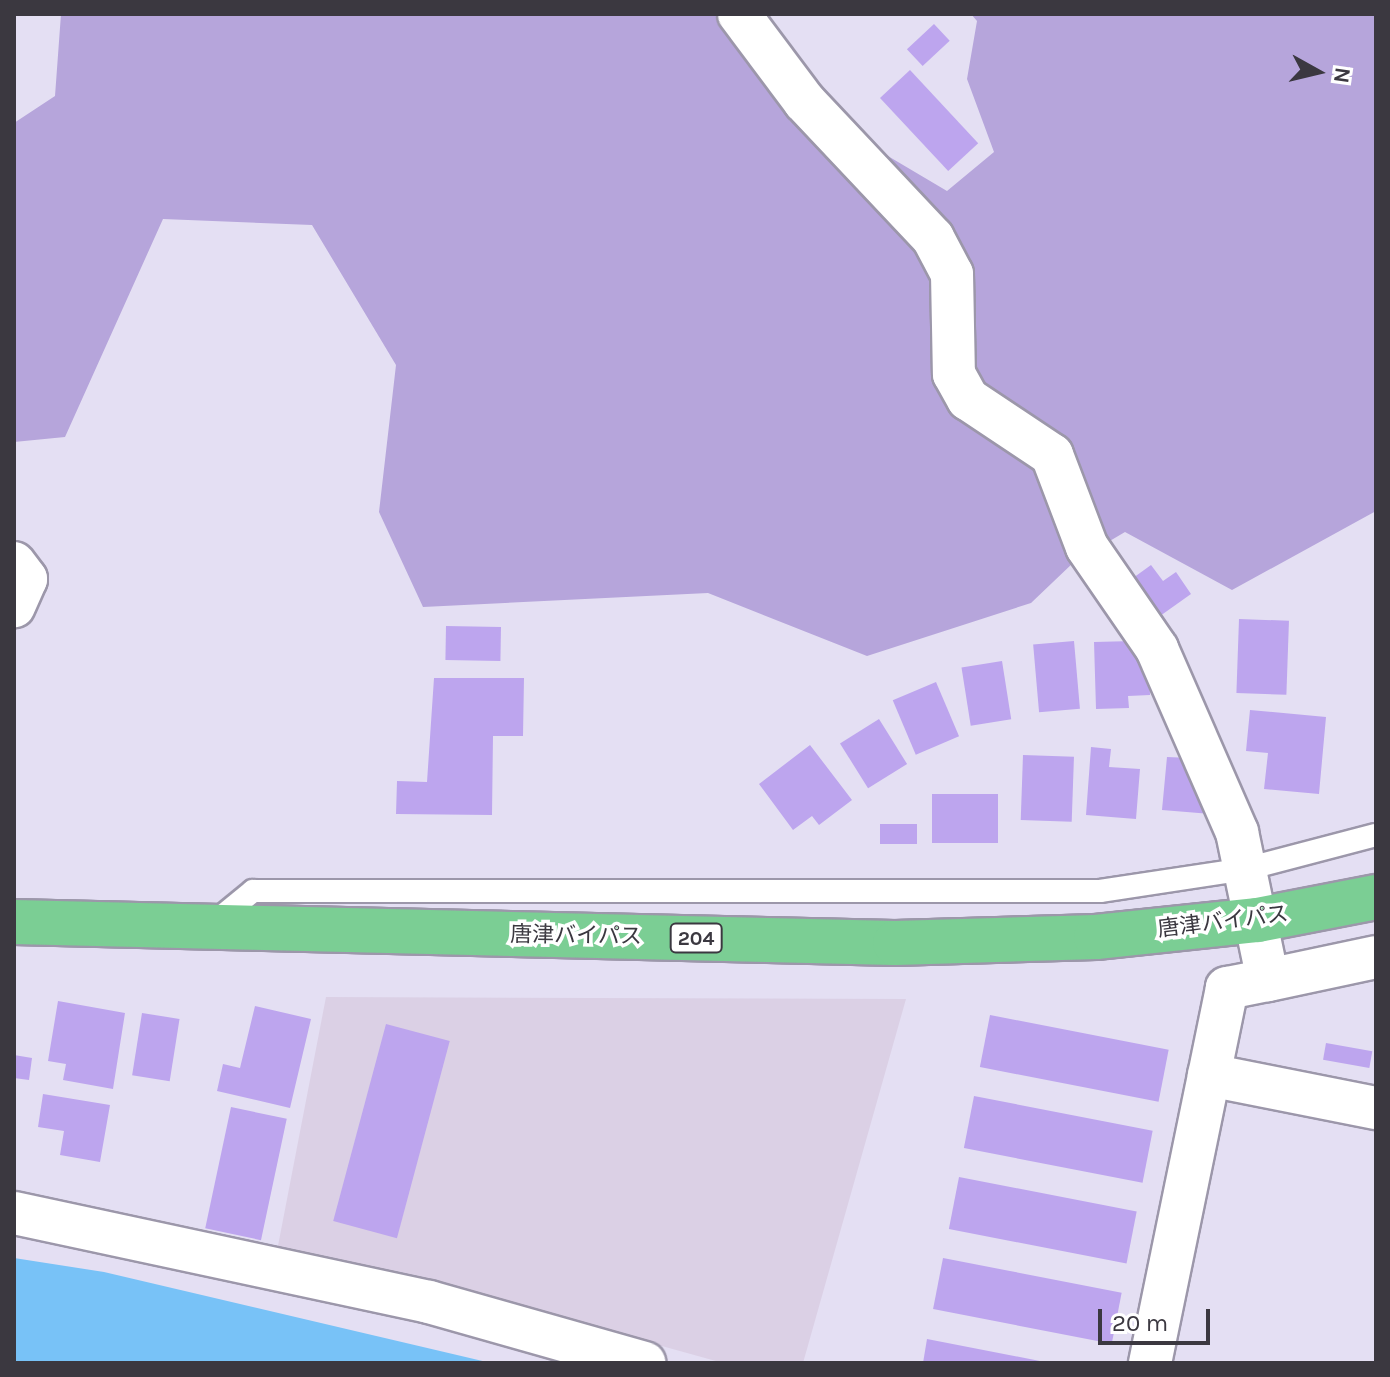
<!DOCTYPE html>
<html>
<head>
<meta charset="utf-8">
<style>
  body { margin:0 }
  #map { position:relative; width:1390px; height:1377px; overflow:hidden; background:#e4dff3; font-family:Karla,"Noto Sans JP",sans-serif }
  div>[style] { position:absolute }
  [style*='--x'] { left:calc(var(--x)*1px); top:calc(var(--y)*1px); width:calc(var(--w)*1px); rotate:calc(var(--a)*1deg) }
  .commercial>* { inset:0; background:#dbd0e5 }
  .green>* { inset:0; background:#b6a5db }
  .water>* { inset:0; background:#78c2f7 }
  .building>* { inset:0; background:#bda5ee; transform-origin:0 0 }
  .roads { filter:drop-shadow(2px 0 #9c97aa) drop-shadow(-2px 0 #9c97aa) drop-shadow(0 2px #9c97aa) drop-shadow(0 -2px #9c97aa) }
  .service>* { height:22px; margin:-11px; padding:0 11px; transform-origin:11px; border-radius:11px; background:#fff }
  .minor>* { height:42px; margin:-21px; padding:0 21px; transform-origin:21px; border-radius:21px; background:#fff }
  .trunk>* { height:44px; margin:-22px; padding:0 22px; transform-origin:22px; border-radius:22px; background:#7bce94 }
  span { translate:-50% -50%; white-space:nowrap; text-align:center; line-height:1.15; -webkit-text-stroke:7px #fff; paint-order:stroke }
  .shield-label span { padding:2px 6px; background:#fff; border:2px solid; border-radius:6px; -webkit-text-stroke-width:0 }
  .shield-label { font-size:20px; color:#3b3840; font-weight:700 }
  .street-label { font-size:22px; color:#3b3840 }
  .frame { position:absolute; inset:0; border:16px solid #3b3840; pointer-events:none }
  .north { position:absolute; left:1278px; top:32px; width:80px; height:80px; -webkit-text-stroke:6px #fff; paint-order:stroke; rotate:98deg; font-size:22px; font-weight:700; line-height:32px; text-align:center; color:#3b3840 }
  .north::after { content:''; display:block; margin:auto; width:28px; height:36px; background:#3b3840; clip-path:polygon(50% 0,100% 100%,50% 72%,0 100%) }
  .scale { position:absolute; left:1098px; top:1309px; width:112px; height:36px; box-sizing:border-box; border:4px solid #3b3840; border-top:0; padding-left:10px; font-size:24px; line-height:28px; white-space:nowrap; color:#3b3840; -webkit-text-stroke:6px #fff; paint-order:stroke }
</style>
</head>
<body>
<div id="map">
  <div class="commercial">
    <i style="clip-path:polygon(326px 997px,906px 999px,803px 1363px,723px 1363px,453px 1288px,277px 1251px)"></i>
  </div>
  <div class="green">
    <i style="clip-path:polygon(61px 14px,716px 14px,778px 91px,947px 191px,994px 152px,967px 79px,977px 21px,971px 14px,1376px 14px,1376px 511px,1232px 590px,1125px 532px,1074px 562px,1031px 603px,867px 656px,708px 593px,423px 607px,379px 512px,396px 365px,312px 225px,163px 219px,65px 437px,14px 442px,14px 123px,55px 96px)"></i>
  </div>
  <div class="water">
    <i style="clip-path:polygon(14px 1258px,104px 1272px,491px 1363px,14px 1363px)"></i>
  </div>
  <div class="building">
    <i style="left:934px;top:24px;width:23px;height:37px;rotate:47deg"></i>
    <i style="left:910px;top:70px;width:100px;height:41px;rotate:47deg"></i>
    <i style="clip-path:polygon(1151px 565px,1163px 581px,1176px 572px,1191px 594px,1160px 616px,1133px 578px)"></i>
    <i style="left:1239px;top:619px;width:50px;height:74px;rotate:2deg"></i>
    <i style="left:446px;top:626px;width:55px;height:34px;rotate:1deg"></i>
    <i style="left:1074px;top:641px;width:68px;height:41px;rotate:85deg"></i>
    <i style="clip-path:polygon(1134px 641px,1134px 655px,1149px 654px,1150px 695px,1128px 696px,1129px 708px,1096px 709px,1094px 642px)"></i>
    <i style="left:1002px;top:661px;width:59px;height:41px;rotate:81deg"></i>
    <i style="clip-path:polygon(434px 678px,524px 678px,523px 736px,493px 736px,492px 815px,396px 814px,397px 781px,427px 782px)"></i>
    <i style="left:936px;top:682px;width:59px;height:47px;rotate:67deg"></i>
    <i style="clip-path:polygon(1250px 710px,1326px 717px,1319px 794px,1264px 789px,1268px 753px,1246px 751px)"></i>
    <i style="left:879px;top:719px;width:53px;height:46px;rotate:58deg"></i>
    <i style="clip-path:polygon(810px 745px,852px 800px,819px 825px,812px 816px,793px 830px,759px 784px)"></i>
    <i style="clip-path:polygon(1091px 747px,1111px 749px,1109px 767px,1140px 769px,1136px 819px,1086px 815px)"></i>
    <i style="left:1023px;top:755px;width:51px;height:65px;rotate:2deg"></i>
    <i style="clip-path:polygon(1167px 757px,1190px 758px,1211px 814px,1162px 810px)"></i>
    <i style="left:932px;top:794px;width:66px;height:49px"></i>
    <i style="left:880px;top:824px;width:37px;height:20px"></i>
    <i style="clip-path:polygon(58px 1001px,125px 1013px,113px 1089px,63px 1080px,66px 1064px,48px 1061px)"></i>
    <i style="clip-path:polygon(255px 1006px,311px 1019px,290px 1108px,217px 1091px,223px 1064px,240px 1068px)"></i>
    <i style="left:142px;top:1013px;width:38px;height:63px;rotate:9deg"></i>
    <i style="left:990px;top:1015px;width:182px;height:53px;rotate:11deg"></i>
    <i style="left:386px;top:1024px;width:66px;height:204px;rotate:15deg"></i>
    <i style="left:1326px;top:1043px;width:47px;height:17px;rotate:10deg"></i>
    <i style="clip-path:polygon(14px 1055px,32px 1058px,29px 1080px,14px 1078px)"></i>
    <i style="clip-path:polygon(43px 1094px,110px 1105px,100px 1162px,60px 1155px,64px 1131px,38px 1127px)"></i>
    <i style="left:974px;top:1096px;width:182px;height:53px;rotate:11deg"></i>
    <i style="left:231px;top:1107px;width:57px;height:124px;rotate:12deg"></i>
    <i style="left:959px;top:1177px;width:181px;height:53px;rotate:11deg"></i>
    <i style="left:943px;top:1258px;width:182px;height:52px;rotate:11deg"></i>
    <i style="clip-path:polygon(927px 1339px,1045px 1362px,1045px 1363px,923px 1363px)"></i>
  </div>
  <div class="roads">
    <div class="service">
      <i style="--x:215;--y:922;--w:49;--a:-39.2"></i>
      <i style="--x:253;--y:891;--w:847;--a:0"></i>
      <i style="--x:1100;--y:891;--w:148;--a:-8.6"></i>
      <i style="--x:1246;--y:869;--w:134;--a:-14.7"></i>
    </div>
    <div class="minor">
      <i style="--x:739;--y:14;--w:109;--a:53.2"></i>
      <i style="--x:804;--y:101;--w:188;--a:46.7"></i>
      <i style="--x:933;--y:238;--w:41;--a:62.2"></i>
      <i style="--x:952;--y:274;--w:100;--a:88.9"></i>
      <i style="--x:954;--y:374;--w:29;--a:61"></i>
      <i style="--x:968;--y:399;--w:101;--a:33.7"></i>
      <i style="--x:1052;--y:455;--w:98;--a:69.2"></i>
      <i style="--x:1087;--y:547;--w:124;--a:55.5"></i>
      <i style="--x:1157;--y:649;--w:200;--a:66.4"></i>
      <i style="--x:1237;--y:832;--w:151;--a:78.2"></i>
      <i style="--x:1268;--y:980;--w:42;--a:169"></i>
      <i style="--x:1227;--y:988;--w:383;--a:101.6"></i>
      <i style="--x:14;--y:563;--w:20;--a:53"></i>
      <i style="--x:26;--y:579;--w:30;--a:114"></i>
      <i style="--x:1268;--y:980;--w:110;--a:-12"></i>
      <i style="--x:1209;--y:1075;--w:170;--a:11.2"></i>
      <i style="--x:14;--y:1213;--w:424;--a:12.1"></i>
      <i style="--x:429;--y:1302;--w:224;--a:15.8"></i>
    </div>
    <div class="trunk">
      <i style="--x:14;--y:922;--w:881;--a:1.37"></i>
      <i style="--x:895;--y:943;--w:201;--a:-1.7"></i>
      <i style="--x:1096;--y:937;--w:163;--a:-6"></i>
      <i style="--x:1258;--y:920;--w:120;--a:-11"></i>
    </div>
  </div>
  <div class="shield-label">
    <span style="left:696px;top:938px">204</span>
  </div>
  <div class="street-label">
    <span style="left:1223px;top:922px;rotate:-7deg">唐津バイパス</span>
    <span style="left:576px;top:936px;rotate:1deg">唐津バイパス</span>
  </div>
  <div class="frame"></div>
  <div class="north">N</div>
  <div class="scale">20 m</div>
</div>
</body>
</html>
